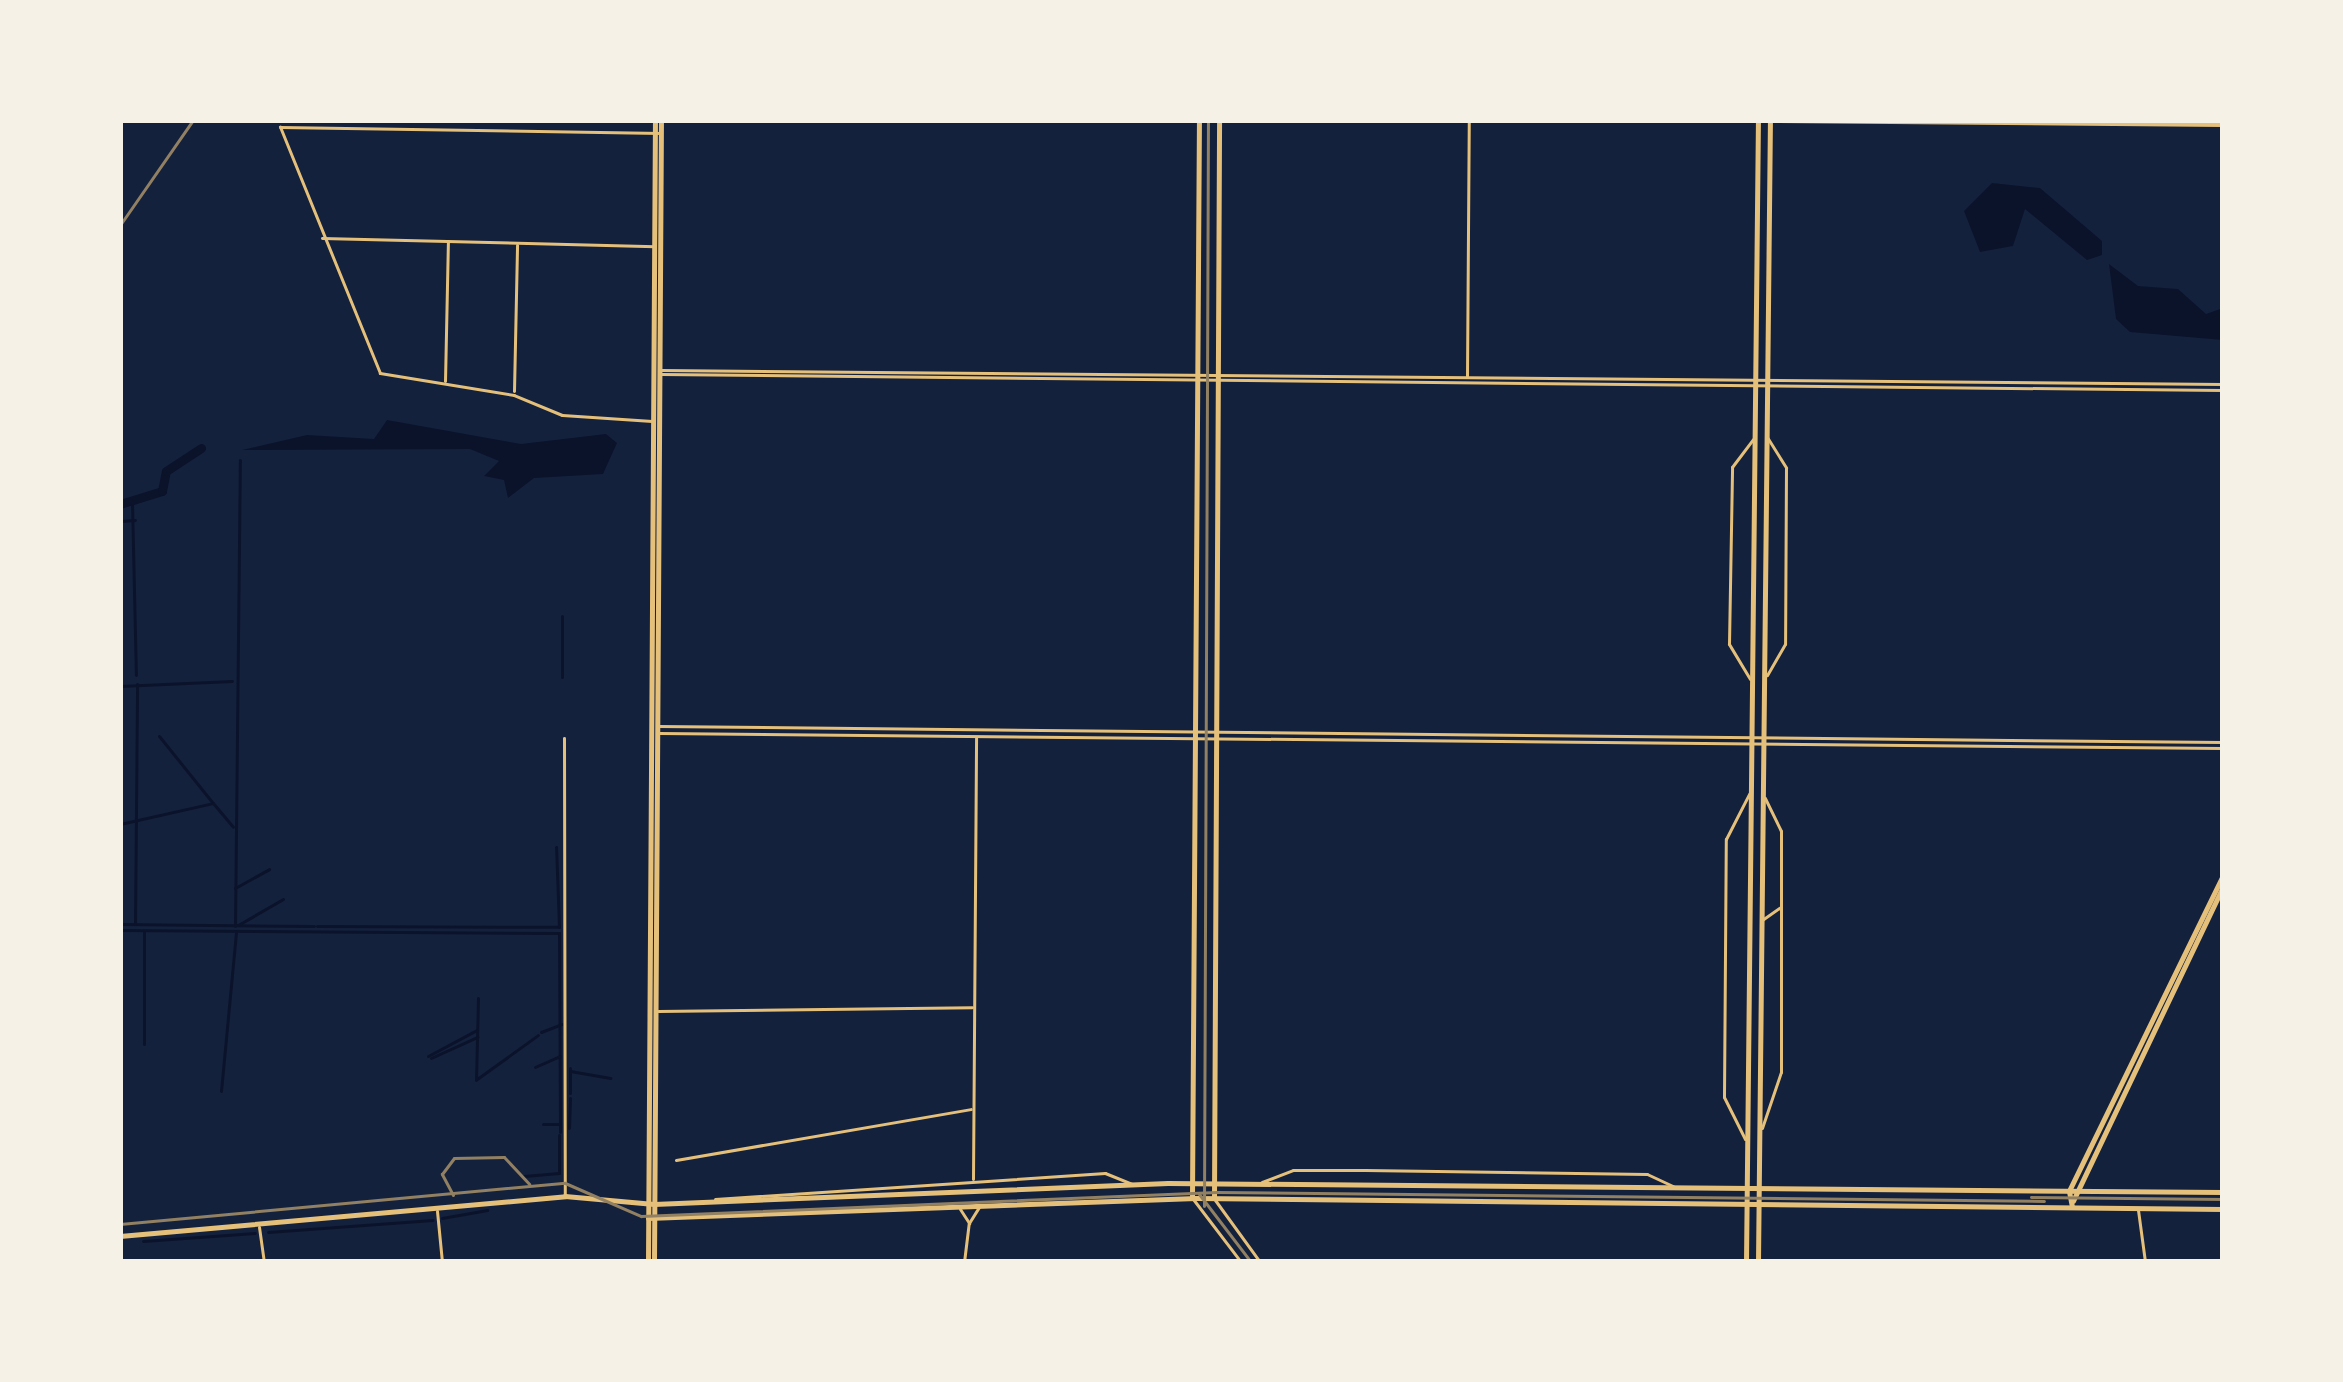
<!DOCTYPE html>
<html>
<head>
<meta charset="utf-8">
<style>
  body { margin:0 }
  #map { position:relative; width:2343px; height:1382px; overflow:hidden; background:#14213d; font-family:"Roboto Condensed",sans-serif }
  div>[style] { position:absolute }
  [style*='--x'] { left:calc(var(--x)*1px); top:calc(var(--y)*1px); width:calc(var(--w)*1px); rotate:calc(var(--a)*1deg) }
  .water>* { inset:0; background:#0b132b }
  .stream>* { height:3px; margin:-1.5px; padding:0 1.5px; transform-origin:1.5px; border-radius:1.5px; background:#0b132b }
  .river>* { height:9px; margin:-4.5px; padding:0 4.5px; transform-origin:4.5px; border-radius:4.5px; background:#0b132b }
  .minor>* { height:3px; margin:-1.5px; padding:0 1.5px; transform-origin:1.5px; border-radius:1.5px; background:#e5c07b }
  .tertiary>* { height:3px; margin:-1.5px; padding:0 1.5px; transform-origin:1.5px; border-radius:1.5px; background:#e5c07b }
  .secondary>* { height:4.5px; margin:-2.25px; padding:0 2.25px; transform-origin:2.25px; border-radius:2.25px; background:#e5c07b }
  .primary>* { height:4.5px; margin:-2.25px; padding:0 2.25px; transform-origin:2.25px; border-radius:2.25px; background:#e5c07b }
  .tram>* { height:3px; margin:-1.5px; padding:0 1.5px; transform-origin:1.5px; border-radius:1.5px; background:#918062 }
  .rail>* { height:3px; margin:-1.5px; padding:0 1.5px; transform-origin:1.5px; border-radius:1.5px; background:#918062 }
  span { translate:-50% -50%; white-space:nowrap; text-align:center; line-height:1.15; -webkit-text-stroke:9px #f6f1e7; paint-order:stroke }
  .frame { position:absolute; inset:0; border:123px solid #f6f1e7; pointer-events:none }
</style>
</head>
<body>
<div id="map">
  <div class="water">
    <i style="clip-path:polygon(1992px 183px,2040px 188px,2102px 241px,2102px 255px,2087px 260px,2025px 209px,2013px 246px,1980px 252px,1964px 211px)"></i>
    <i style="clip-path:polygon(2109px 264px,2138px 286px,2178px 289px,2206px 314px,2223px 308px,2223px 340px,2130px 332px,2116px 319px)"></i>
    <i style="clip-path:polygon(387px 420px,521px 444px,606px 434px,617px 443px,603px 474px,534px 478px,508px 498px,504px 480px,484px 476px,499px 461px,470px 449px,242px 450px,307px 435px,374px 439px)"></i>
  </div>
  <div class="stream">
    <i style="--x:120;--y:121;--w:53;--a:-1.1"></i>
    <i style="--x:132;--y:503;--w:172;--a:88.7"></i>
    <i style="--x:120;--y:521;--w:15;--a:-4"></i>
    <i style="--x:562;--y:616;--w:61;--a:90"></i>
    <i style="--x:120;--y:686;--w:112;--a:-2.6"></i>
    <i style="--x:159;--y:736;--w:85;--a:51.2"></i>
    <i style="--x:120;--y:824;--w:95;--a:-12.7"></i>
    <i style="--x:213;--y:803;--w:31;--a:50"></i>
    <i style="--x:235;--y:888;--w:39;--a:-29"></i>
    <i style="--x:120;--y:924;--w:194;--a:0.6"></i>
    <i style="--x:135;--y:924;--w:240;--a:-89.5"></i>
    <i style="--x:238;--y:925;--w:52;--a:-30"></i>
    <i style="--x:235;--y:926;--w:466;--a:-89.4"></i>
    <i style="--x:317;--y:926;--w:242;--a:0.2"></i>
    <i style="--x:559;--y:927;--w:80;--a:-92.1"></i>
    <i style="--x:120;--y:930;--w:439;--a:0.4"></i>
    <i style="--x:559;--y:933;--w:199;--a:89.7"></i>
    <i style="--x:144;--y:932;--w:112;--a:90"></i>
    <i style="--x:541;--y:1032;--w:22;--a:-21"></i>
    <i style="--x:428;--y:1056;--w:55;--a:-28"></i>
    <i style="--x:431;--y:1058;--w:51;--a:-24.5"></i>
    <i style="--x:535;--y:1067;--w:27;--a:-24"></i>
    <i style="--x:570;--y:1071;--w:41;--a:9.9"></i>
    <i style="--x:477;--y:1079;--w:75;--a:-35.8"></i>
    <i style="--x:476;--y:1080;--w:82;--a:-88.6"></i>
    <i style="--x:221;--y:1091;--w:160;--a:-84.6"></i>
    <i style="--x:570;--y:1093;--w:25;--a:-90"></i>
    <i style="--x:543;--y:1124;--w:16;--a:0"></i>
    <i style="--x:569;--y:1128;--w:30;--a:-88"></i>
    <i style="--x:524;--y:1176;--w:35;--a:-5"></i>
    <i style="--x:559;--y:1173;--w:38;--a:-90"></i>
    <i style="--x:442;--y:1218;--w:46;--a:-10.1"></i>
    <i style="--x:268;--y:1232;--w:165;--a:-4.2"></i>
    <i style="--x:143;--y:1241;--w:112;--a:-4.1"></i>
  </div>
  <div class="river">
    <i style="--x:120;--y:504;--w:44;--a:-17.2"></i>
    <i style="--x:162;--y:491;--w:20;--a:-79"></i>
    <i style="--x:166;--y:471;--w:42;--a:-33.3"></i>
  </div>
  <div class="minor">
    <i style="--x:322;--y:238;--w:333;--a:1.4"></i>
    <i style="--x:1467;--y:376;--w:256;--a:-89.6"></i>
    <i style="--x:445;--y:381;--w:140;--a:-88.8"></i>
    <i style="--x:514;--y:391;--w:146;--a:-88.8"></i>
    <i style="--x:652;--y:421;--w:90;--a:-176.2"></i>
    <i style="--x:562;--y:415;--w:52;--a:-157.4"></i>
    <i style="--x:514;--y:395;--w:136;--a:-170.7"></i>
    <i style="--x:380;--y:373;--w:266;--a:-112.1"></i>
    <i style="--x:280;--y:127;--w:381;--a:0.9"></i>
    <i style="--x:1767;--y:437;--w:36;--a:58"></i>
    <i style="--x:1786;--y:468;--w:176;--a:90.3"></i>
    <i style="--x:1785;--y:644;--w:36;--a:120"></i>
    <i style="--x:1750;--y:679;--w:41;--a:-121"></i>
    <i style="--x:1729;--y:644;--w:177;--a:-89"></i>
    <i style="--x:1732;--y:467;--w:35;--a:-53"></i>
    <i style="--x:564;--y:738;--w:458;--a:89.9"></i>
    <i style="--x:1762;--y:920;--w:21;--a:-35"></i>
    <i style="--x:658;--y:1011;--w:314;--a:-0.7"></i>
    <i style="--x:1762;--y:1128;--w:59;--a:-71.3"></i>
    <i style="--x:1781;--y:1072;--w:241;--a:-90"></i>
    <i style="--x:1781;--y:831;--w:37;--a:-116"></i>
    <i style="--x:1745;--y:1139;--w:47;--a:-116.6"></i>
    <i style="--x:1724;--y:1097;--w:258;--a:-89.6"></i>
    <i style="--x:1726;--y:839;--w:51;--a:-62.9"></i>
    <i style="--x:676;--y:1160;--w:299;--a:-9.8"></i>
    <i style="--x:973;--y:1179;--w:441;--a:-89.6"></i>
    <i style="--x:1262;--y:1182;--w:33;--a:-21"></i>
    <i style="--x:1293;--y:1170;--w:72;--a:0"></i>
    <i style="--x:1365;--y:1170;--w:282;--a:0.8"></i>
    <i style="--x:1647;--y:1174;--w:29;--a:25"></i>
    <i style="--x:715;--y:1199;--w:391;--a:-3.8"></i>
    <i style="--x:1105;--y:1173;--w:29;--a:22"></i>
    <i style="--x:960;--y:1209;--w:17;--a:57"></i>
    <i style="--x:969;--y:1223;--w:19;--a:-58"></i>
    <i style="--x:2138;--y:1210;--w:52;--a:82.3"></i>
    <i style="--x:437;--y:1211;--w:51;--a:84.4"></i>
    <i style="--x:259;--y:1227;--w:35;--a:82"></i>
    <i style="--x:964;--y:1262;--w:39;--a:-83"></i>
  </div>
  <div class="tertiary">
    <i style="--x:661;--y:370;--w:1562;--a:0.51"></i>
    <i style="--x:661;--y:374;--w:1562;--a:0.59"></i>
    <i style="--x:658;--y:726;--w:1565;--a:0.59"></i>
    <i style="--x:659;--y:733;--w:1564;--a:0.55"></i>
    <i style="--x:1193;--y:1199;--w:79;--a:52.7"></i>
    <i style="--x:1215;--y:1200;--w:77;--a:54"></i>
  </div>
  <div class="secondary">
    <i style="--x:1192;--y:1198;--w:1078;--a:-89.63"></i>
    <i style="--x:1214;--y:1198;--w:1078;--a:-89.73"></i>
    <i style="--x:2073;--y:1201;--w:348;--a:-64.5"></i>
    <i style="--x:2072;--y:1207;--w:16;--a:-101"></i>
    <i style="--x:2069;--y:1191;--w:352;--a:-64"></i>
    <i style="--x:648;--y:1218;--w:548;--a:-2.09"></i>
    <i style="--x:1196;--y:1198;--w:1027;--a:0.61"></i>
    <i style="--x:120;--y:1236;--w:447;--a:-5.1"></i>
    <i style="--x:565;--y:1196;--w:89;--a:5.1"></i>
    <i style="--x:654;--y:1204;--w:514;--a:-2.34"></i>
    <i style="--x:1168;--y:1183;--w:1055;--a:0.49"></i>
    <i style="--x:648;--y:1262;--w:1142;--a:-89.65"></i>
    <i style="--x:654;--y:1262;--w:1142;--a:-89.65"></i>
  </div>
  <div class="primary">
    <i style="--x:1768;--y:120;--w:455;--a:0.5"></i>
    <i style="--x:1746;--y:1262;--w:1142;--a:-89.4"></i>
    <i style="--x:1758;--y:1262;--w:1142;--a:-89.4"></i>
  </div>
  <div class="tram">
    <i style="--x:1199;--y:1194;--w:86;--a:52.6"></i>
    <i style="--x:453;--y:1195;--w:24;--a:-118"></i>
    <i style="--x:442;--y:1174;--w:20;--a:-53"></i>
    <i style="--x:454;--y:1158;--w:50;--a:-1.1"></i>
    <i style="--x:504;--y:1157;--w:37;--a:47"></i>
    <i style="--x:2031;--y:1197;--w:192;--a:0.6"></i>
    <i style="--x:1204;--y:1206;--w:1086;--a:-89.79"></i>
    <i style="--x:120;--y:1224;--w:447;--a:-5.3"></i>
    <i style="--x:565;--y:1183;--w:83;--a:23.5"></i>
    <i style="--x:641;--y:1216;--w:576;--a:-2.39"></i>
    <i style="--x:1217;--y:1192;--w:827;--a:0.62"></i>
  </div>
  <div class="rail">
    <i style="--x:120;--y:225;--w:128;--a:-55.2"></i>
  </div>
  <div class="frame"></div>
</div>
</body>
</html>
